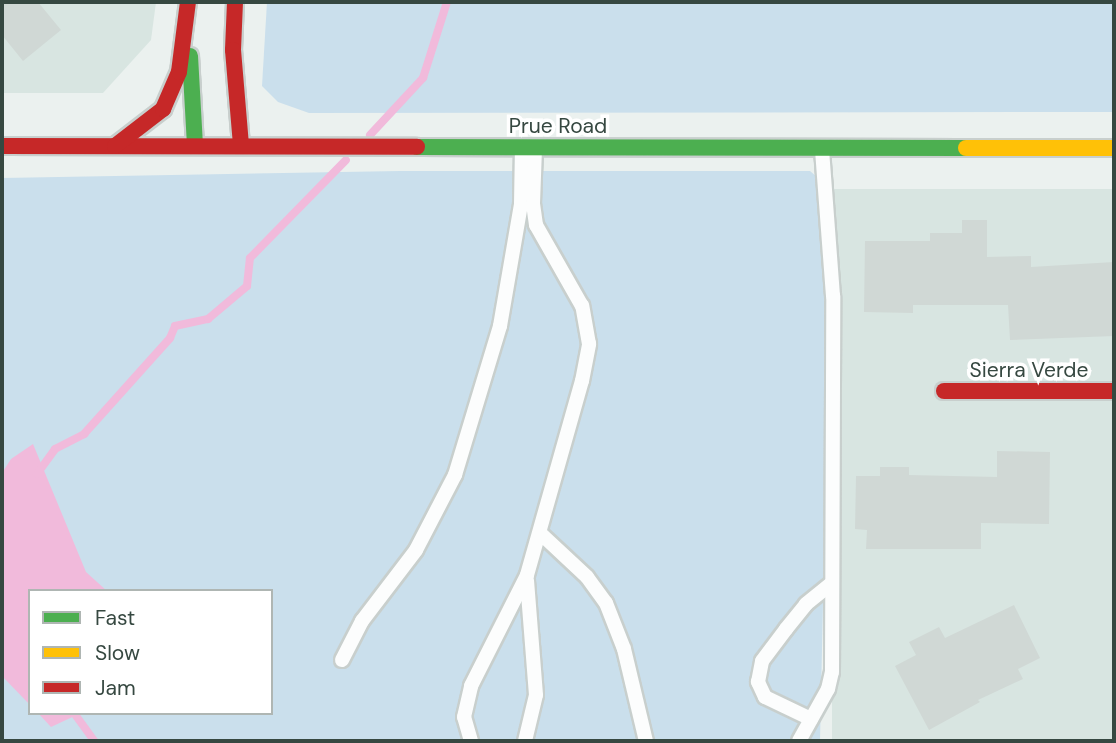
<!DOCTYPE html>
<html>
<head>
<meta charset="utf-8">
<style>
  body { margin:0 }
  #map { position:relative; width:1116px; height:743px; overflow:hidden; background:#ebf1ef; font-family:"DM Sans",sans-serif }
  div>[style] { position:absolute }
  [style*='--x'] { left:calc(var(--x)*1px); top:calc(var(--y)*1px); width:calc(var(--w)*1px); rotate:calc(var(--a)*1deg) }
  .residential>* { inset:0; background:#d8e5e1; transform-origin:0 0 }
  .green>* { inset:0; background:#cadfec }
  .water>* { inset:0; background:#f1badb }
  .stream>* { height:8px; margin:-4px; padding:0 4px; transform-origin:4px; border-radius:4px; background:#f1badb }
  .building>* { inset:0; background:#d0d8d5 }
  .roads { filter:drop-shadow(2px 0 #c8cfcd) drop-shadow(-2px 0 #c8cfcd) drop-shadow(0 2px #c8cfcd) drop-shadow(0 -2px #c8cfcd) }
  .lane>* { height:14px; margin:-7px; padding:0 7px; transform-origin:7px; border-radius:7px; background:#fcfdfd }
  .fast>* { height:16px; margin:-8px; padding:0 8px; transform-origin:8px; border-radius:8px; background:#4caf50 }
  .slow>* { height:16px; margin:-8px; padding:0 8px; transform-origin:8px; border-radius:8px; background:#ffc107 }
  .jam>* { height:16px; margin:-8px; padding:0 8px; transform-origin:8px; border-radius:8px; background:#c62828 }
  span { translate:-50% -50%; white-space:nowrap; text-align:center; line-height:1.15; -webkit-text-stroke:7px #fff; paint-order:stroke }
  .street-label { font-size:21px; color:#364841 }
  .frame { position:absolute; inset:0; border:4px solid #364841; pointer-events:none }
  .legend { position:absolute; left:28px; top:589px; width:245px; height:126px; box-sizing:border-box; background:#fff; border:2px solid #afb6b3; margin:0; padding:9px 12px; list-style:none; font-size:21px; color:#364841 }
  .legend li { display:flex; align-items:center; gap:14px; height:35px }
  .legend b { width:35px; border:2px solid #afb6b3 }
</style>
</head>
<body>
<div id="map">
  <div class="residential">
    <i style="clip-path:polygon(2px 2px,156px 2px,151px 40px,103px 93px,2px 93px)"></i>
    <i style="left:1114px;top:189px;width:552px;height:282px;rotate:90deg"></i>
  </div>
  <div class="green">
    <i style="clip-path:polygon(267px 2px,1114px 2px,1114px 112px,309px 113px,278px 102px,262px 86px)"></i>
    <i style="clip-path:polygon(evenodd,400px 171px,810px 171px,832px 190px,820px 741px,2px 741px,2px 178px,400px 171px,30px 591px,271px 591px,271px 713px,30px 713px,30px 591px)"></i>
  </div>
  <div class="water">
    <i style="clip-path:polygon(33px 444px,86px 572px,107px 591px,30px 591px,30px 705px,2px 676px,2px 473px,11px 459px)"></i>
    <i style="clip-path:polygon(38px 713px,81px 713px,51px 727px)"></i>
  </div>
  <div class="stream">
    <i style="--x:370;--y:135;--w:78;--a:-47.1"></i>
    <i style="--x:423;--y:78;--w:80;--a:-72.5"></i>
    <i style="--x:37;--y:474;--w:31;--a:-54"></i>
    <i style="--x:55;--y:449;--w:33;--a:-27"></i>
    <i style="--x:84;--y:434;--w:129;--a:-48.1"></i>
    <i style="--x:170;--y:338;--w:13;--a:-67"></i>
    <i style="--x:175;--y:326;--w:34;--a:-12"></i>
    <i style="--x:208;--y:319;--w:51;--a:-40.2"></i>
    <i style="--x:247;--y:286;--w:28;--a:-84"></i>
    <i style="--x:250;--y:258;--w:137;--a:-45.6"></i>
    <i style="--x:74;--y:713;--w:34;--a:54"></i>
  </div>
  <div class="building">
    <i style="clip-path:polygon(2px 2px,38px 2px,61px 30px,23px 61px,2px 35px)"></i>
    <i style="clip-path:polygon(962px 220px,987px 220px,987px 257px,1031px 256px,1031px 267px,1114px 262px,1114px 336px,1010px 340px,1008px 305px,913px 305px,913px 313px,864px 312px,865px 241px,930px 241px,930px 233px,962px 233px)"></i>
    <i style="clip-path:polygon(997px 451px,1050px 452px,1049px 524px,981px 523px,981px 549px,866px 549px,867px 530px,855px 529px,856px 476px,880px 476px,880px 467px,909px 467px,909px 475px,997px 477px)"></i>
    <i style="clip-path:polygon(1014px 605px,1040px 658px,1018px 669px,1023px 679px,978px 700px,980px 702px,929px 730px,895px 666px,916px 655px,909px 642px,939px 627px,945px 638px)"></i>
  </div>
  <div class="roads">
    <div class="lane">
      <i style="--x:540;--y:533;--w:64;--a:43.1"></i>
      <i style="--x:587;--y:577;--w:32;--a:54"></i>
      <i style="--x:606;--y:603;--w:49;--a:68.6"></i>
      <i style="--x:624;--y:649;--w:95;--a:76.6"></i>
      <i style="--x:342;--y:660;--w:44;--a:-62.9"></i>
      <i style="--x:362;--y:621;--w:89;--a:-52.7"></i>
      <i style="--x:416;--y:550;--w:85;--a:-62.5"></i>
      <i style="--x:455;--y:475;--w:156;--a:-73.2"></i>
      <i style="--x:500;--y:326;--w:124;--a:-80.2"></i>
      <i style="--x:521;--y:204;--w:56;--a:-89"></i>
      <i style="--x:811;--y:719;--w:51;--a:-154.4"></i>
      <i style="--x:765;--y:697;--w:17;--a:-115"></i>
      <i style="--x:758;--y:682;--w:21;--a:-79"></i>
      <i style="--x:762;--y:661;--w:40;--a:-53"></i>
      <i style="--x:786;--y:629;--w:32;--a:-51"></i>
      <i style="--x:806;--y:604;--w:33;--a:-39"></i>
      <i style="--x:471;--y:741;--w:25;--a:-106"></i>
      <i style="--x:464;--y:717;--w:32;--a:-77"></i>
      <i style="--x:471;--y:686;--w:124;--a:-63.2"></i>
      <i style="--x:527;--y:575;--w:202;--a:-74.2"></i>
      <i style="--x:582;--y:381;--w:38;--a:-79"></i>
      <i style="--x:589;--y:344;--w:39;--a:-100"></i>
      <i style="--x:582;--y:306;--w:93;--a:-119.6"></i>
      <i style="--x:536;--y:225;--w:22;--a:-98"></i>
      <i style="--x:533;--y:203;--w:55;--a:-87.9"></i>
      <i style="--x:525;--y:741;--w:47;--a:-76.6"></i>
      <i style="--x:536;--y:695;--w:115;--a:-94.5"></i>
      <i style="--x:799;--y:741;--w:60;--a:-60.9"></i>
      <i style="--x:828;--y:689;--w:17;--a:-77"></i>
      <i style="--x:832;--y:672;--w:376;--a:-89.8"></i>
      <i style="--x:833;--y:296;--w:147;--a:-94.3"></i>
    </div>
    <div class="fast">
      <i style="--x:190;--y:56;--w:90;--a:86.8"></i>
      <i style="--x:417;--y:147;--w:549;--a:0.1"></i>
    </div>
    <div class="slow">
      <i style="--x:966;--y:148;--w:148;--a:0"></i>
    </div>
    <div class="jam">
      <i style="--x:235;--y:2;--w:48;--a:92.4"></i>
      <i style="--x:233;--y:50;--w:96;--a:85.2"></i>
      <i style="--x:2;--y:146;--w:415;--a:0.1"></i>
      <i style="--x:115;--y:146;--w:61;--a:-37.6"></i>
      <i style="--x:163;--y:109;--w:40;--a:-66.6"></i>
      <i style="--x:179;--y:72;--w:71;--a:-82.7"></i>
      <i style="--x:944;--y:391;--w:170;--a:0"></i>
    </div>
  </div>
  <div class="street-label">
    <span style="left:558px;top:126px">Prue Road</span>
    <span style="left:1029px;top:370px">Sierra Verde</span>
  </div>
  <div class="frame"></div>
  <ul class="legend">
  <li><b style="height:9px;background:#4caf50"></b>Fast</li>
  <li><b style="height:9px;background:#ffc107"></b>Slow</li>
  <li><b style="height:9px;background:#c62828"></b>Jam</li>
  </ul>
</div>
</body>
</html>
